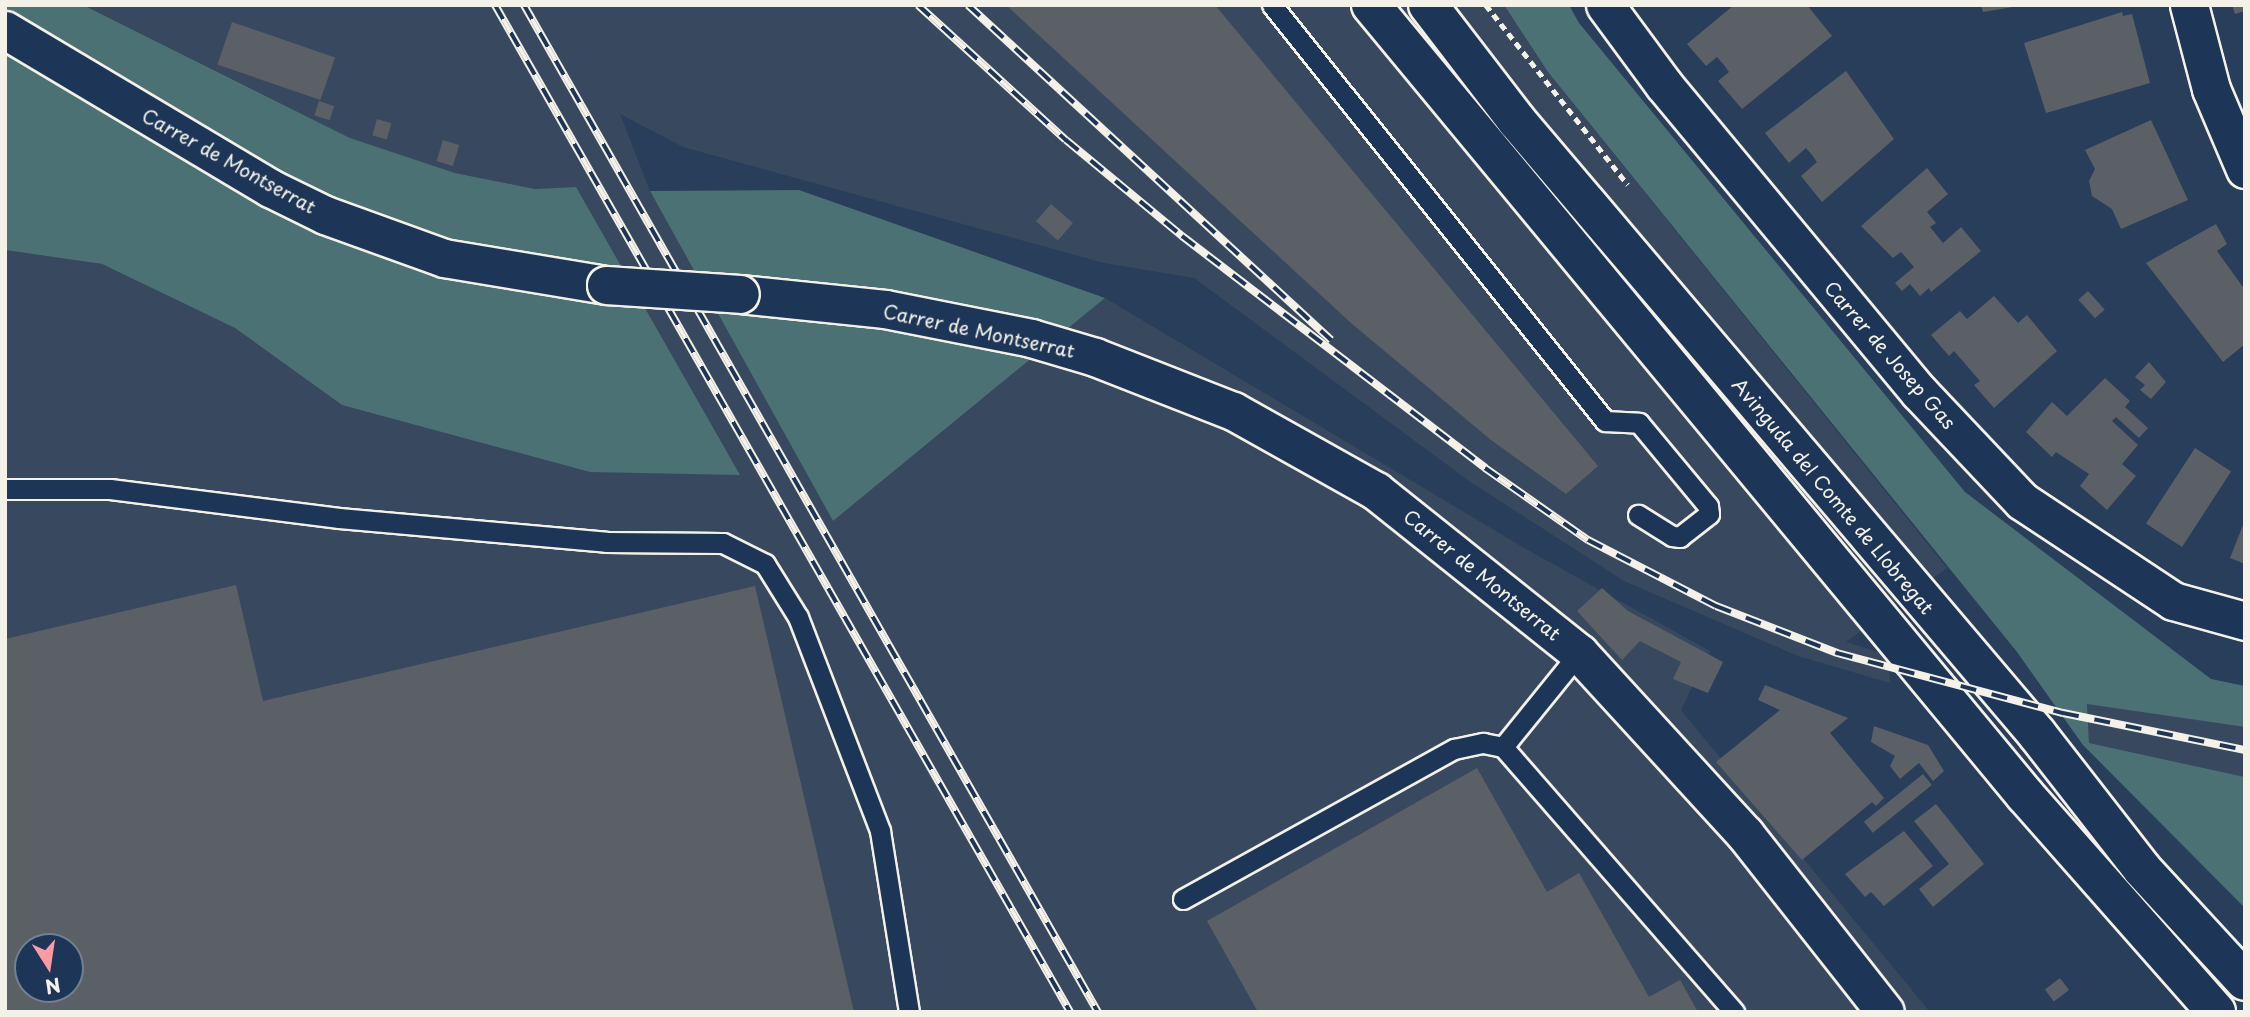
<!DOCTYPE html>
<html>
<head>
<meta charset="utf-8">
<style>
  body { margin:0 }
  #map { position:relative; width:2250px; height:1017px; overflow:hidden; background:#293e5a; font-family:"Playpen Sans",sans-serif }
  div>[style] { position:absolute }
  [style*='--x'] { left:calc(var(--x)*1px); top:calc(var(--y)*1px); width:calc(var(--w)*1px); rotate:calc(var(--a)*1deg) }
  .built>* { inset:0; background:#38485e }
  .green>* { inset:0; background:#4b7174 }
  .building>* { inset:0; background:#5b6066; transform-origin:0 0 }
  .path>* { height:4.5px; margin-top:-2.25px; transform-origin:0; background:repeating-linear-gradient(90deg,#f4f1e8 0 7px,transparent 0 12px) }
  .roads { filter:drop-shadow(2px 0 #f4f1e8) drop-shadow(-2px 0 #f4f1e8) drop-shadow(0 2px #f4f1e8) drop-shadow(0 -2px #f4f1e8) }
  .lane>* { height:19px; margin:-9.5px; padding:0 9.5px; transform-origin:9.5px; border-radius:9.5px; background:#1d3557 }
  .street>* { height:37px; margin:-18.5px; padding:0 18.5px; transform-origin:18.5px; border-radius:18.5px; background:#1d3557 }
  .secondary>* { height:38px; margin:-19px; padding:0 19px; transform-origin:19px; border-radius:19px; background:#1d3557 }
  .rail>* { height:8px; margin-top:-4px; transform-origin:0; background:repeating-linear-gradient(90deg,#1d3557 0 16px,#f4f1e8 0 32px); box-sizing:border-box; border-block:2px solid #f4f1e8 }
  .bridges { filter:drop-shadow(2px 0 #f4f1e8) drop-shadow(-2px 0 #f4f1e8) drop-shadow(0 2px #f4f1e8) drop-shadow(0 -2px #f4f1e8) }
  .street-bridge>* { height:37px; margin:-18.5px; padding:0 18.5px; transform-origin:18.5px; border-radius:18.5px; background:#1d3557 }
  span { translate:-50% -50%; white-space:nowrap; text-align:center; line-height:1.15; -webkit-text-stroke:5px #1d3557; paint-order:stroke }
  .street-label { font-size:19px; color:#f4f1e8 }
  .frame { position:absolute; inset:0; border:7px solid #f4f1e8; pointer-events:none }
  .north { position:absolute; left:14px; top:933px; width:70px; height:70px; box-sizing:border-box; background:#1d3557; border:2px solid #738091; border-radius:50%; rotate:168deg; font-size:19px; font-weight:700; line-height:28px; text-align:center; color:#f4f1e8 }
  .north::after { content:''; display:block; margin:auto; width:24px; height:32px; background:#ff9aa2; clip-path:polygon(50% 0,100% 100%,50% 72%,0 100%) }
</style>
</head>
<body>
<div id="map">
  <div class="built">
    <i style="clip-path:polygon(evenodd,83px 5px,1504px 5px,1548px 72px,1947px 568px,1846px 642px,1888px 655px,1890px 683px,1798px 656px,1624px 581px,1469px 481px,1194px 278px,1104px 263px,683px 147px,620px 114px,650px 191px,833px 521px,1105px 298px,1526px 549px,1710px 651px,1681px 710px,1930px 1012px,5px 1012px,5px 250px,102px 264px,235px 328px,342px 405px,576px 187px,535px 189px,455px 173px,350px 138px,83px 5px,28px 947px,70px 947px,70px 989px,28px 989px,28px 947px)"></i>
    <i style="clip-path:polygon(2087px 703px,2245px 727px,2245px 777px,2089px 743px)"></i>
  </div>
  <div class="green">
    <i style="clip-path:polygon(5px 5px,83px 5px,350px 138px,455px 173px,535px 189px,576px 187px,740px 475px,590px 472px,342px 405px,235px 328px,102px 264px,5px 250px)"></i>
    <i style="clip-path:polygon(1504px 5px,1569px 5px,1579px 23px,1965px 492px,2211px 679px,2245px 686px,2245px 727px,2087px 704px,2089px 743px,2245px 777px,2245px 908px,2083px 745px,2017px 652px,1548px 72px)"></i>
    <i style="clip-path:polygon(799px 190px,1105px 298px,833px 521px,650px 191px)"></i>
  </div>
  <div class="building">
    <i style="clip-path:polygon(1006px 5px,1215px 5px,1598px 466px,1566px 494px,1491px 440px,1351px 323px)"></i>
    <i style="clip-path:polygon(1734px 5px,1807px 5px,1832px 36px,1742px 109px,1718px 81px,1729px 72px,1724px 65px,1717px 57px,1706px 66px,1687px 44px)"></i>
    <i style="clip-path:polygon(1981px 5px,2013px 5px,2013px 7px,1983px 12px)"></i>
    <i style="clip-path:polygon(2232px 5px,2245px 5px,2245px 11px,2235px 14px)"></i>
    <i style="clip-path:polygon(2122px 12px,2123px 16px,2132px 14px,2150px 83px,2046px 113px,2024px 43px)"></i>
    <i style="left:232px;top:22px;width:109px;height:45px;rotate:19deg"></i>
    <i style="clip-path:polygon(1846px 71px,1894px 139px,1822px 202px,1801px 176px,1817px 162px,1812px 155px,1806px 148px,1789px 163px,1765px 133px)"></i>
    <i style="left:319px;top:101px;width:16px;height:15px;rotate:18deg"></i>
    <i style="left:377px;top:119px;width:15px;height:17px;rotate:16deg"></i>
    <i style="clip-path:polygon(2151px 120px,2188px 200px,2121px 229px,2112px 209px,2092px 196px,2089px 181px,2095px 169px,2085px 150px)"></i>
    <i style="left:443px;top:140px;width:17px;height:22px;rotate:17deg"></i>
    <i style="clip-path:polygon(1927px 168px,1948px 194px,1927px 212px,1936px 223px,1930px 227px,1943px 243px,1961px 227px,1981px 251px,1931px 292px,1929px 288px,1920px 296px,1910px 284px,1902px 291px,1895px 283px,1914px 267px,1901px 252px,1893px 258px,1861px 226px)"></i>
    <i style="left:1051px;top:204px;width:29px;height:23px;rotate:41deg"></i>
    <i style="clip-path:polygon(2216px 224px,2227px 244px,2217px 251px,2245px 290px,2245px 344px,2223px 362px,2146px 263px)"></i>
    <i style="left:2088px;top:291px;width:25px;height:13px;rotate:48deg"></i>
    <i style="clip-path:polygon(1994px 296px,2018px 323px,2027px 315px,2057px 351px,1994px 408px,1974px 385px,1980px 381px,1954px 351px,1949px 356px,1931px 335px,1960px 311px,1967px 319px)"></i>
    <i style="clip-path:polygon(2149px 362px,2166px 382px,2151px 399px,2140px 390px,2145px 385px,2135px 377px)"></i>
    <i style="clip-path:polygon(2105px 378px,2130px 401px,2125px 407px,2148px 428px,2139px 438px,2116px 417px,2112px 421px,2138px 445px,2122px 464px,2136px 476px,2107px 510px,2080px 486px,2089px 474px,2056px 452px,2052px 457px,2026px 432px,2052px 402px,2067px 416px)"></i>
    <i style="left:2195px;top:448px;width:43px;height:90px;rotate:33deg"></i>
    <i style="clip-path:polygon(2245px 520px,2245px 564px,2230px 558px)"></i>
    <i style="clip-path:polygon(evenodd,236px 585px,263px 701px,755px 586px,854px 1012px,5px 1012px,5px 639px,236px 585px,28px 947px,70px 947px,70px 989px,28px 989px,28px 947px)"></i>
    <i style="clip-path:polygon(1602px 588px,1628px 611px,1723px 662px,1708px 693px,1673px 679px,1681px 662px,1640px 641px,1622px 660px,1577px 611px)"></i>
    <i style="clip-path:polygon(1765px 685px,1848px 718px,1830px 733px,1884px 798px,1876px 806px,1872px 802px,1802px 860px,1716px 762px,1780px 710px,1758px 700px)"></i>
    <i style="clip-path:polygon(1874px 726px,1928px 745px,1944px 771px,1933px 781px,1919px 763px,1900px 779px,1890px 766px,1895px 756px,1871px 742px)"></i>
    <i style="clip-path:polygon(1477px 768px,1547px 892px,1579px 873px,1649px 997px,1680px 980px,1698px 1012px,1258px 1012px,1207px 921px)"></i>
    <i style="left:1923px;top:774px;width:14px;height:76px;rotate:51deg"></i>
    <i style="clip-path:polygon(1936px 804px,1984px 864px,1933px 907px,1919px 889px,1949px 864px,1914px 821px)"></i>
    <i style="clip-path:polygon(1904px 831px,1933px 866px,1884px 906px,1871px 892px,1865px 897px,1845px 874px)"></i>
    <i style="left:2060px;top:978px;width:15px;height:19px;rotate:53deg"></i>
  </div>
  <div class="path">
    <i style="--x:1486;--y:5;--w:229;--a:51.7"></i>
  </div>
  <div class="roads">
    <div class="lane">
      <i style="--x:1272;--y:5;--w:533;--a:51.32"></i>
      <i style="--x:1605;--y:421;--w:34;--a:3"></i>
      <i style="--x:1639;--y:423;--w:108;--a:50.3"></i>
      <i style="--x:1708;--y:506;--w:8;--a:83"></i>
      <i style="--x:1709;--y:514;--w:37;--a:142"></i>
      <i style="--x:1680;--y:537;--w:8;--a:-173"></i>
      <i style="--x:1672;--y:536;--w:40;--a:-148"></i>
      <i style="--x:5;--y:489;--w:105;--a:0"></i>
      <i style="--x:110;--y:489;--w:231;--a:7.2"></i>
      <i style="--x:339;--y:518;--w:268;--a:5.1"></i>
      <i style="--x:606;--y:542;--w:117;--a:0.5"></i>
      <i style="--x:723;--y:543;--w:47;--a:26.6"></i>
      <i style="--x:765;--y:564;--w:62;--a:58.1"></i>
      <i style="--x:798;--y:617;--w:229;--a:69"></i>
      <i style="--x:880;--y:831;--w:183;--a:80.9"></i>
      <i style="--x:1503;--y:747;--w:121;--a:-51"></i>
      <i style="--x:1183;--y:899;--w:310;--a:-29"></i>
      <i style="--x:1454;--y:749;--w:30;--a:-12"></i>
      <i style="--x:1483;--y:743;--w:20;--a:11"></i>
      <i style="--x:1503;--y:747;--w:352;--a:48.9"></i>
    </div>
    <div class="street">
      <i style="--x:1605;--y:5;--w:99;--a:53.6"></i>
      <i style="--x:1664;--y:85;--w:399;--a:50.3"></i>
      <i style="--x:1919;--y:392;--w:150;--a:46.6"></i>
      <i style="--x:2022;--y:501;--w:181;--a:33.5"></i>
      <i style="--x:2173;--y:601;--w:75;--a:15.5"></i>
      <i style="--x:2189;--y:5;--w:87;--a:75.3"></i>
      <i style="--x:2211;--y:89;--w:87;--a:67"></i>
      <i style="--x:5;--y:30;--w:309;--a:30.8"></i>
      <i style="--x:270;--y:188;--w:61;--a:26.1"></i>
      <i style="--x:325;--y:215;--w:127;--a:19.9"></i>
      <i style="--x:444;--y:258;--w:164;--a:9.5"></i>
      <i style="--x:740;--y:294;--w:146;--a:5.9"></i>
      <i style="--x:885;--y:309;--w:149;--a:11.2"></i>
      <i style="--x:1031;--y:338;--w:67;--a:16.5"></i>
      <i style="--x:1095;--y:357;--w:148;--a:21.4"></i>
      <i style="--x:1233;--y:411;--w:164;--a:29.2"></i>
      <i style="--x:1376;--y:491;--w:260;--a:38.6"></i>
      <i style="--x:1579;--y:653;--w:246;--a:47.5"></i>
      <i style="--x:1745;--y:834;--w:226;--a:51.8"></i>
    </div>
    <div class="secondary">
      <i style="--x:1371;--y:5;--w:1026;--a:50.38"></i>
      <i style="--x:2025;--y:795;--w:289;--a:48.6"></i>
      <i style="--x:1428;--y:5;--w:146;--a:52.5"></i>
      <i style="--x:1517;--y:121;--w:804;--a:49.69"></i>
      <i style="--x:2037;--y:734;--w:171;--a:52.1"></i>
      <i style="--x:2142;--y:869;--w:152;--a:47.4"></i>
    </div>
  </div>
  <div class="rail">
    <i style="--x:495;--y:5;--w:1160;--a:60.27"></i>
    <i style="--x:524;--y:5;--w:1159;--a:60.32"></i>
    <i style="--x:918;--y:5;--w:200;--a:42.4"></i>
    <i style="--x:1066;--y:140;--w:151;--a:39.6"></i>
    <i style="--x:1182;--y:236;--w:382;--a:37.4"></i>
    <i style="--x:1485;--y:468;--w:126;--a:35"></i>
    <i style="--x:1588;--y:540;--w:144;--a:27.3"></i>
    <i style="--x:1716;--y:606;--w:130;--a:21.2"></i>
    <i style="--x:1837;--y:653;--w:234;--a:14.9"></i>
    <i style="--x:2063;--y:713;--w:186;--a:11.5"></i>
    <i style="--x:968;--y:5;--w:494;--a:42.7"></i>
  </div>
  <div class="bridges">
    <div class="street-bridge">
      <i style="--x:606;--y:285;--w:134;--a:3.8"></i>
    </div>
  </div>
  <div class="street-label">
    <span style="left:229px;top:161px;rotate:29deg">Carrer de Montserrat</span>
    <span style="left:979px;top:331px;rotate:12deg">Carrer de Montserrat</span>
    <span style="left:1890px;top:355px;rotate:49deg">Carrer de Josep Gas</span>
    <span style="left:1833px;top:496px;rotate:50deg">Avinguda del Comte de Llobregat</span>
    <span style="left:1482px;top:575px;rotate:39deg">Carrer de Montserrat</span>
  </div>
  <div class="frame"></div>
  <div class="north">N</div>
</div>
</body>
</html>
